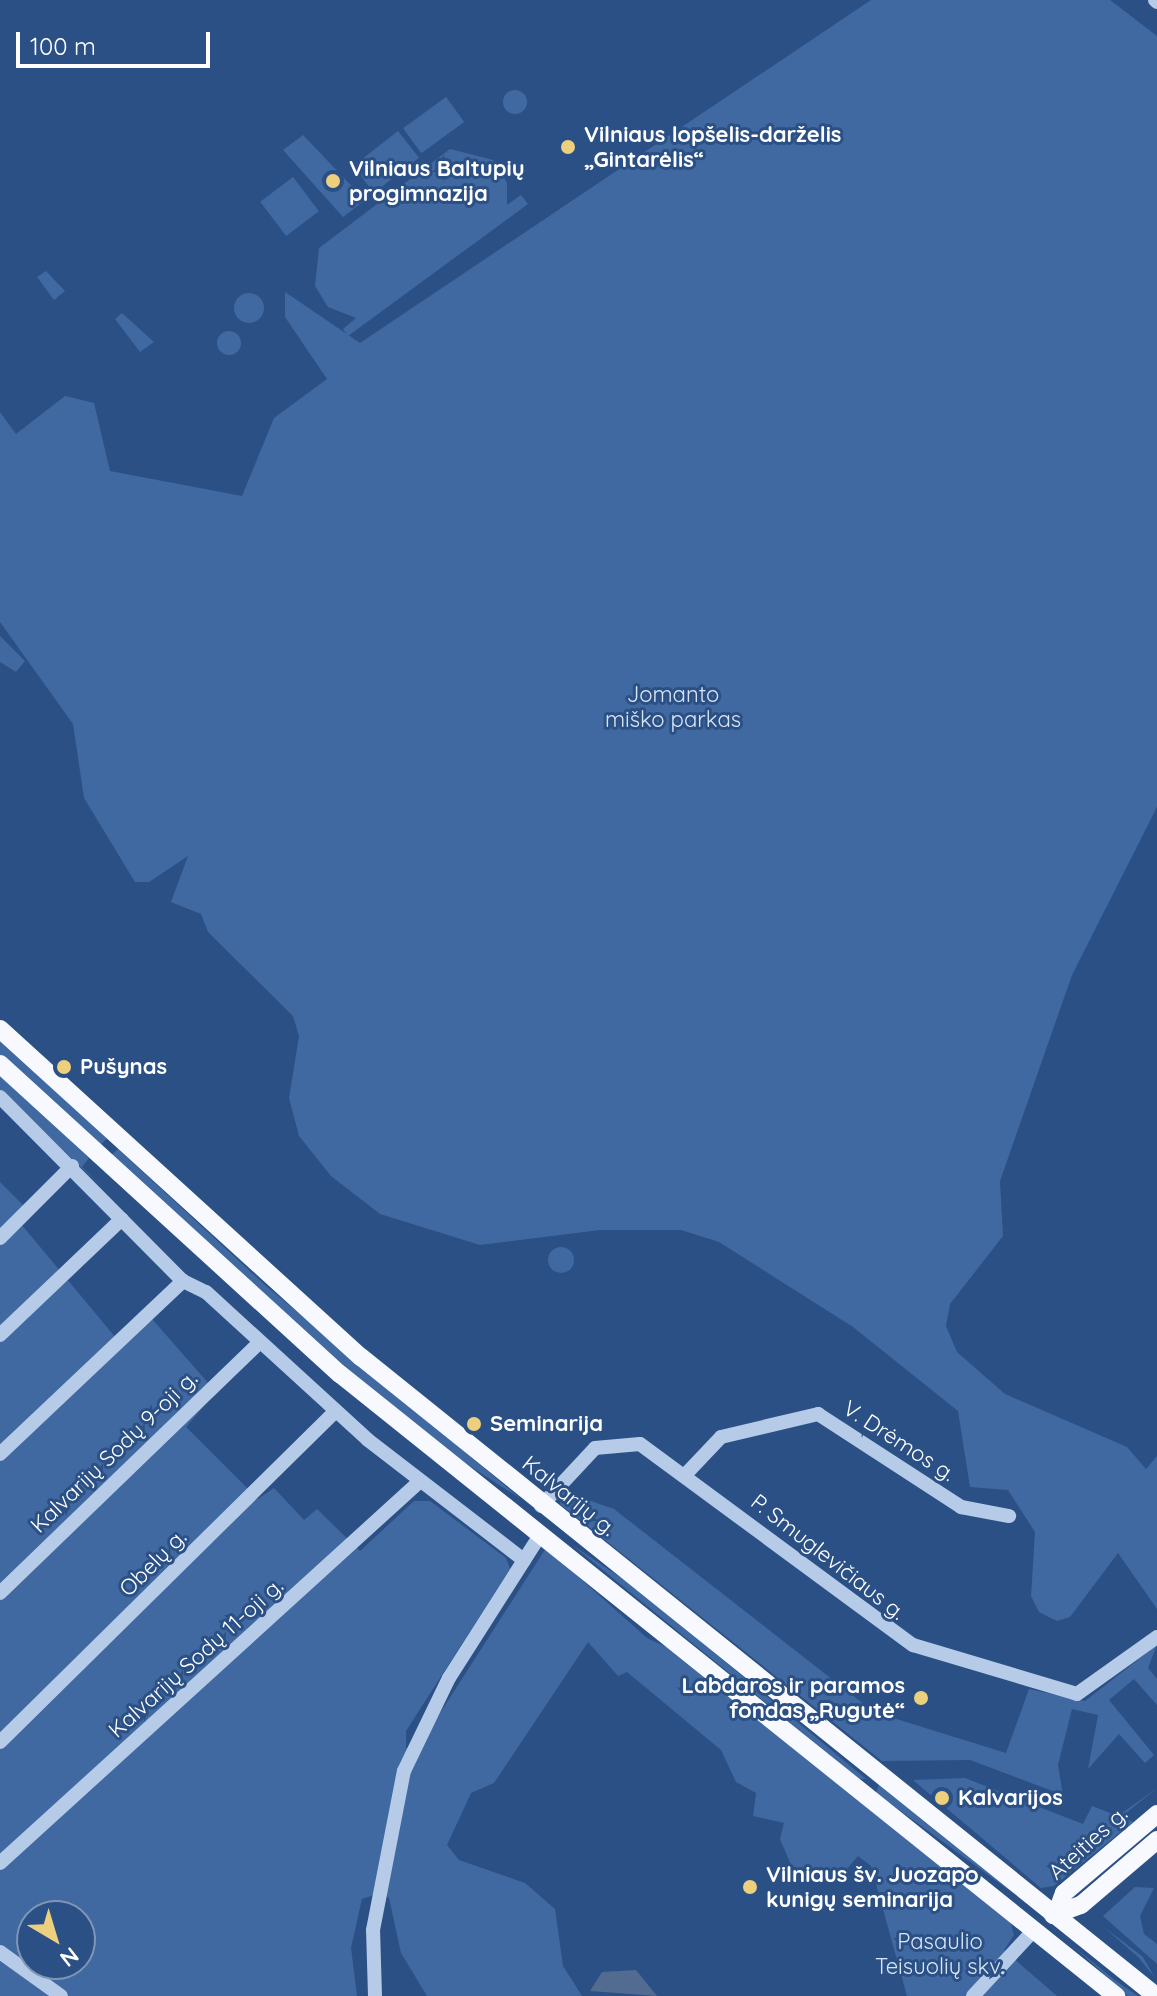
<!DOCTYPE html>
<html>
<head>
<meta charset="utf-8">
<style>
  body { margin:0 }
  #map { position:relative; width:1157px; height:1996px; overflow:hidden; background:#2b5085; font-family:Quicksand,sans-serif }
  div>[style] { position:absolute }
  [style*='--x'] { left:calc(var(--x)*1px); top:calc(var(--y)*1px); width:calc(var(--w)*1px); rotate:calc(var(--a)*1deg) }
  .green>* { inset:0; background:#4069a1; transform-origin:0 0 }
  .round { border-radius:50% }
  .water>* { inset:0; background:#526b91 }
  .minor>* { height:14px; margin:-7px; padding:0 7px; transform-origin:7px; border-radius:7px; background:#b6cbe7 }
  .major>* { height:18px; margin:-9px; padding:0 9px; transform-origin:9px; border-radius:9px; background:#f7f9fe }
  .dots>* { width:22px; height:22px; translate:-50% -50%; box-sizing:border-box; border:4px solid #2b5085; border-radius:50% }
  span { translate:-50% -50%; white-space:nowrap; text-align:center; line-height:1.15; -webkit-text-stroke:6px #2b5085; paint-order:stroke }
  .poi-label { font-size:22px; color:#fff; font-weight:700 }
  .left { translate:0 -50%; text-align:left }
  .right { translate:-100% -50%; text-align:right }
  .park-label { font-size:22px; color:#d9e5f6 }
  .street-label { font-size:22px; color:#fff }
  .north { position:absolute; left:16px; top:1900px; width:80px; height:80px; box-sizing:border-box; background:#2b5085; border:2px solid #8096b6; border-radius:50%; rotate:142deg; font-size:22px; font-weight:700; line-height:32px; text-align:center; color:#fff }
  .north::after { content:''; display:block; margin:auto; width:28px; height:36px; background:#edd07e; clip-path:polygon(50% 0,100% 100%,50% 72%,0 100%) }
  .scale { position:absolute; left:16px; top:32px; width:194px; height:36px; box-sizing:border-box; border:4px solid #fff; border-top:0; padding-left:10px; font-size:24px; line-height:28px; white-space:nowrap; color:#fff; -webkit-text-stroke:6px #2b5085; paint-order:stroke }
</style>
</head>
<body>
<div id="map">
  <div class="green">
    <i style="clip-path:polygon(871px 0,1110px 0,1157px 36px,1157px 807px,1072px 975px,1000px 1181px,1003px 1236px,950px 1304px,946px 1326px,957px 1352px,1005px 1394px,1127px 1447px,1146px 1469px,1157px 1456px,1157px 1609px,1118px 1553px,1070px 1617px,1057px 1621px,1039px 1612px,1031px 1596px,1035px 1532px,1008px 1490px,970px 1487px,958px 1411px,853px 1327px,719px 1242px,681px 1230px,600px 1230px,480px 1245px,380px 1214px,331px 1176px,299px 1136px,289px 1098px,299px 1036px,293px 1016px,208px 932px,201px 914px,171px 902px,188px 856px,149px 882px,135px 882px,84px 798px,73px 724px,0 622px,0 412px,16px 434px,65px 396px,94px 403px,110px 471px,242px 496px,274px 418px,327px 379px,285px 317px,285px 292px,360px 343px)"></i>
    <i class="round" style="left:503px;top:90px;width:24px;height:24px"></i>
    <i style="left:446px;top:97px;width:31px;height:53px;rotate:54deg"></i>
    <i style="left:398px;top:131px;width:34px;height:57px;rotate:52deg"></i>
    <i style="clip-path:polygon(303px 135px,365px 200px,343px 217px,283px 150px)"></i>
    <i style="clip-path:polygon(450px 149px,493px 160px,507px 183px,507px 205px,521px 195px,528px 204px,348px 336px,343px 329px,356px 318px,328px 307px,315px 286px,319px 248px)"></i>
    <i style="left:293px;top:177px;width:43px;height:41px;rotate:53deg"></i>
    <i style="clip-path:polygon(46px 271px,65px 291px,54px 300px,37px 277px)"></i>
    <i class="round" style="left:234px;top:293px;width:30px;height:30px"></i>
    <i style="clip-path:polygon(122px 313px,154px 342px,140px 352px,115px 319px)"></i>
    <i class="round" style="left:217px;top:331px;width:24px;height:24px"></i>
    <i style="clip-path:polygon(0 636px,25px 661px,16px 672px,0 662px)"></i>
    <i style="left:0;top:1039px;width:146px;height:14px;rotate:43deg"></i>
    <i style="clip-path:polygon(0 1074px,89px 1158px,82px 1167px,108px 1192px,0 1093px)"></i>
    <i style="clip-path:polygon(118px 1149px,265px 1285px,521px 1499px,459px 1459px,308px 1336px,110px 1156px)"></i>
    <i style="clip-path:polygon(evenodd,0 1182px,30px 1212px,21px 1224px,116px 1338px,146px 1312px,216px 1392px,186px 1427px,258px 1499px,274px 1488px,304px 1520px,317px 1509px,360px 1551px,414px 1501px,430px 1501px,506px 1558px,510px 1569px,406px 1731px,406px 1748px,417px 1749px,546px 1548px,647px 1638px,679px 1653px,1010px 1920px,1014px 1935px,1004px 1950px,1057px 1996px,907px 1996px,871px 1866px,858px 1856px,846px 1870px,819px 1878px,791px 1865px,780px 1839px,784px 1823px,753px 1816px,756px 1793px,736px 1782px,721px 1750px,627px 1672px,618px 1676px,588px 1642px,494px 1783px,471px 1793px,447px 1845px,459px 1860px,525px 1883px,555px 1909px,563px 1966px,582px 1996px,427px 1996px,401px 1953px,389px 1898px,380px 1893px,362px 1899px,351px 1948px,357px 1996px,0 1996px,0 1182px,32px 1916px,80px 1916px,80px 1964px,32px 1964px,32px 1916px)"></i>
    <i class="round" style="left:548px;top:1247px;width:26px;height:26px"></i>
    <i style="clip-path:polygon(562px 1491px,614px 1509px,874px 1712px,1006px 1753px,1029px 1689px,1085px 1701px,1157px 1645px,1148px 1668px,1157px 1679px,1157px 1705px,1134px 1679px,1109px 1700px,1154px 1755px,1145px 1763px,1119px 1734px,1088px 1769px,1098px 1715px,1072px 1709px,1058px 1765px,1063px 1795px,970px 1760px,882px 1761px,560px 1504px)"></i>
    <i style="clip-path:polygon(571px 1544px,639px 1590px,866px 1779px,859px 1779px)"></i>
    <i style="clip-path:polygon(965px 1778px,1083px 1824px,1092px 1806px,1118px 1816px,1157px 1788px,1121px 1817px,1133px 1822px,1054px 1886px,1041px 1888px,913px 1780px)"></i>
    <i style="clip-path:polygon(879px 1784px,1015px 1890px,1013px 1893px,876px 1793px)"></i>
    <i style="clip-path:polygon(1135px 1887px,1154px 1888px,1140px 1916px,1144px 1934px,1157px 1944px,1157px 1964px,1103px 1916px)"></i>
    <i style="clip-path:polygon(1104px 1927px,1143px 1957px,1155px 1978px,1139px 1958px)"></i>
    <i style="clip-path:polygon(1072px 1945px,1116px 1981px,1138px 1996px,1128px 1996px)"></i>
  </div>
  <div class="water">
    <i style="clip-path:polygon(636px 1970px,657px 1996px,590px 1991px,602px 1972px)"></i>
  </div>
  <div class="minor">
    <i style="--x:1155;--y:0;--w:3;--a:45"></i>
    <i style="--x:0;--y:1097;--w:260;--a:45.2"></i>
    <i style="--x:183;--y:1281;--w:25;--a:26"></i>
    <i style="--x:206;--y:1292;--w:219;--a:42.4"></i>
    <i style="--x:368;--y:1440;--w:197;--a:37.6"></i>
    <i style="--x:0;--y:1238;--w:102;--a:-45"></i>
    <i style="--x:0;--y:1335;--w:168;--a:-43.6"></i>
    <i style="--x:0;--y:1454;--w:252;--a:-43.4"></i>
    <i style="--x:685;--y:1475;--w:52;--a:-46.5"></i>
    <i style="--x:721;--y:1437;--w:100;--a:-13.3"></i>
    <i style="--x:818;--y:1414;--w:171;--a:33"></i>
    <i style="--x:961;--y:1507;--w:49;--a:10.6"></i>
    <i style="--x:541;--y:1506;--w:79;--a:-47"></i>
    <i style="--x:595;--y:1448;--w:45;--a:-5.1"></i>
    <i style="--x:640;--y:1444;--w:339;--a:36.4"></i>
    <i style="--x:913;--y:1645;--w:171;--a:16.6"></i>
    <i style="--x:1077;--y:1694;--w:98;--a:-35.5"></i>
    <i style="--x:0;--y:1593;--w:360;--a:-44"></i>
    <i style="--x:0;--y:1742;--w:470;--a:-44.6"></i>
    <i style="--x:0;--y:1863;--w:566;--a:-42.28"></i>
    <i style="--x:0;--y:1952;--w:75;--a:35.8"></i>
    <i style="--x:375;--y:1996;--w:66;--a:-91.7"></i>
    <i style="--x:373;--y:1930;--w:162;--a:-79"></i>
    <i style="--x:404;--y:1771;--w:103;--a:-64.2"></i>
    <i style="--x:449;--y:1678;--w:169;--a:-57.5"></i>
    <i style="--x:973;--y:1996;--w:91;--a:-47.2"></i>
  </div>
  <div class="major">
    <i style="--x:0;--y:1029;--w:488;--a:42.3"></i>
    <i style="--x:361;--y:1357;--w:1020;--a:38.79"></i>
    <i style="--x:0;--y:1064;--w:460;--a:42.4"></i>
    <i style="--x:340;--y:1374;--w:995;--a:38.71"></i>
    <i style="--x:1057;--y:1912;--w:20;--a:-70"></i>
    <i style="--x:1064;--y:1893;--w:122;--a:-40.3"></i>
    <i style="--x:1053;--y:1915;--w:30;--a:-20"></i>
    <i style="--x:1081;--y:1905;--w:100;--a:-40.5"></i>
  </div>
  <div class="dots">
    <i style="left:568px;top:147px;background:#edd07e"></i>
    <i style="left:333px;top:181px;background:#edd07e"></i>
    <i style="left:64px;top:1067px;background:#edd07e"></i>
    <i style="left:474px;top:1424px;background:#edd07e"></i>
    <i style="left:921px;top:1698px;background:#edd07e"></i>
    <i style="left:942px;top:1798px;background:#edd07e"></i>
    <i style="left:750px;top:1887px;background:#edd07e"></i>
  </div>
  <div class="poi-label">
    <span class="left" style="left:584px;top:147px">Vilniaus lopšelis-darželis<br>„Gintarėlis“</span>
    <span class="left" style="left:349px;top:181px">Vilniaus Baltupių<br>progimnazija</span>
    <span class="left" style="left:80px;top:1067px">Pušynas</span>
    <span class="left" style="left:490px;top:1424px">Seminarija</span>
    <span class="right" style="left:905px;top:1698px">Labdaros ir paramos<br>fondas „Rugutė“</span>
    <span class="left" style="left:958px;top:1798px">Kalvarijos</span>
    <span class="left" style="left:766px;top:1887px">Vilniaus šv. Juozapo<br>kunigų seminarija</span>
  </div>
  <div class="park-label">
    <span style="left:673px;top:707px">Jomanto<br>miško parkas</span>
    <span style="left:940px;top:1954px">Pasaulio<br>Teisuolių skv.</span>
  </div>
  <div class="street-label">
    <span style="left:899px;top:1441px;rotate:33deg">V. Drėmos g.</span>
    <span style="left:114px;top:1452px;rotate:-44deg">Kalvarijų Sodų 9-oji g.</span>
    <span style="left:569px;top:1496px;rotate:39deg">Kalvarijų g.</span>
    <span style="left:828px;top:1557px;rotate:38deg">P. Smuglevičiaus g.</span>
    <span style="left:153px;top:1563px;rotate:-45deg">Obelų g.</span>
    <span style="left:196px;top:1658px;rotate:-42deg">Kalvarijų Sodų 11-oji g.</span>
    <span style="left:1088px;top:1843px;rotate:-42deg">Ateities g.</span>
  </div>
  <div class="north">N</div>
  <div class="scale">100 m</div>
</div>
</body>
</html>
